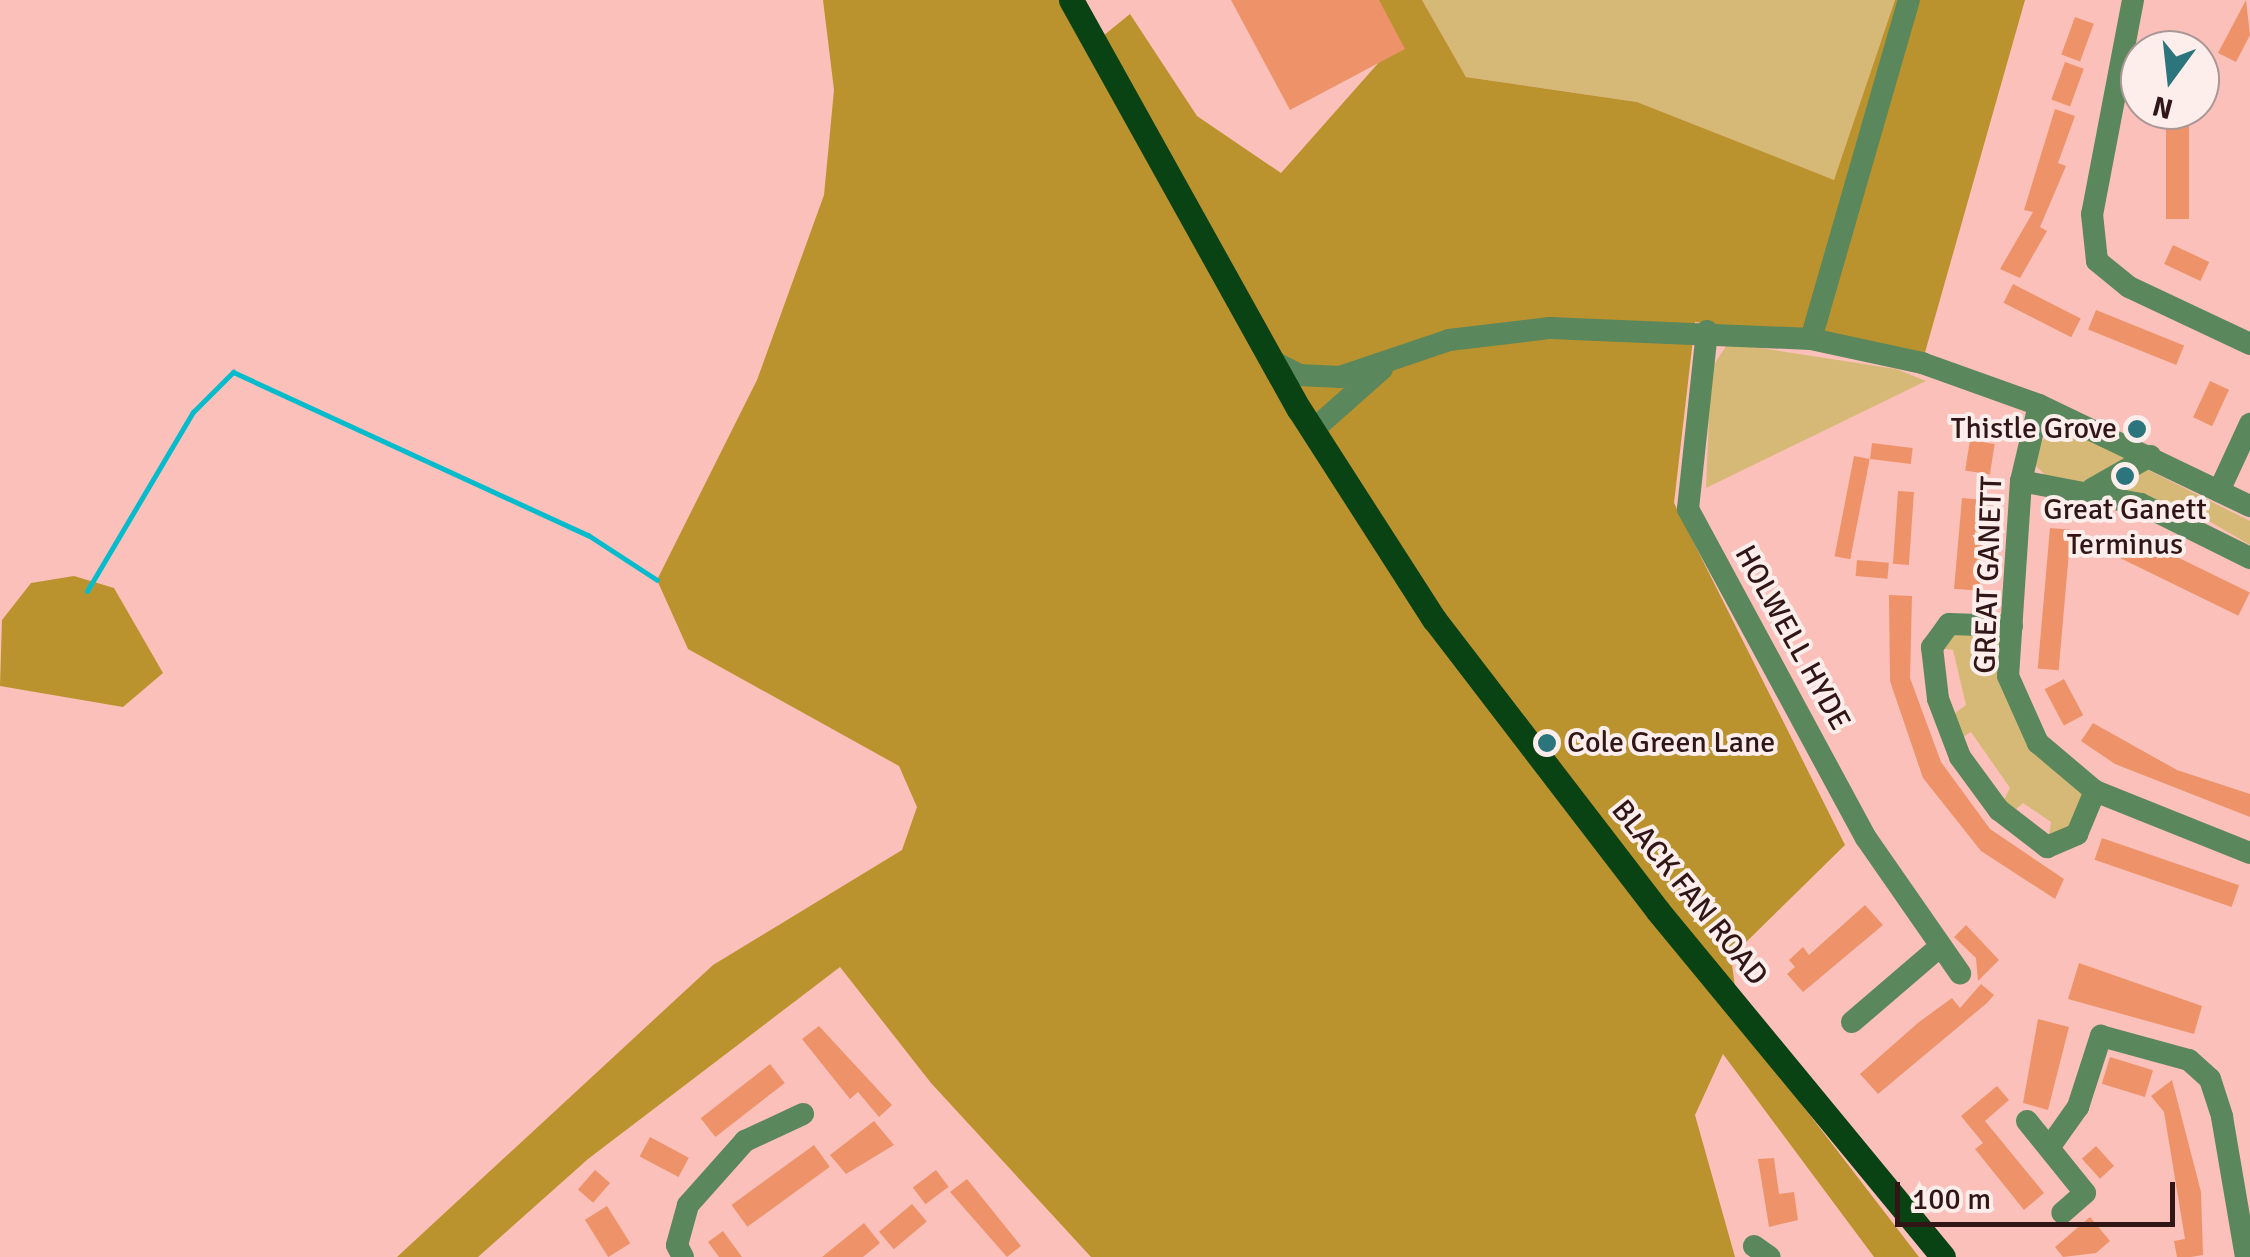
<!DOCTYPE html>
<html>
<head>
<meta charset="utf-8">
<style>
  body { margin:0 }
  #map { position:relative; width:2250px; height:1257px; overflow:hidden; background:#fbc0ba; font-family:Signika,sans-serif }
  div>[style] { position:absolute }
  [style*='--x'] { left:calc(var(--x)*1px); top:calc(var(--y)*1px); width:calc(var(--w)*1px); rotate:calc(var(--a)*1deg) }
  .green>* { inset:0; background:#d7b977 }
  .forest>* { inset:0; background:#bb932e }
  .stream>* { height:5px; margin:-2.5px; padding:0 2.5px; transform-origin:2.5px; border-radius:2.5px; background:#06bccc }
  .building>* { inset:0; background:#ee9369; transform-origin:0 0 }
  .minor>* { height:22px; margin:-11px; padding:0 11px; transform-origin:11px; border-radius:11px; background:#5a875c }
  .major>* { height:25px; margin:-12.5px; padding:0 12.5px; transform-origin:12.5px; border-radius:12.5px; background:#094213 }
  .dots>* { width:28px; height:28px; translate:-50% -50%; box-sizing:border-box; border:5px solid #fdeeec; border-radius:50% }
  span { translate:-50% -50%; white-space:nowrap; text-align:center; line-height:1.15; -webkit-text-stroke:8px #fdeeec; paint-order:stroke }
  .poi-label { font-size:30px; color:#301614 }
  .right { translate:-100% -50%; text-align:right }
  .left { translate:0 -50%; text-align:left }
  .street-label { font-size:30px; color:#301614 }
  .north { position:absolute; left:2120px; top:30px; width:100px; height:100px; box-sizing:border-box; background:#fdeeec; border:2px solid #ab9896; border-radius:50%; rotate:195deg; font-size:28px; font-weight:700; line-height:40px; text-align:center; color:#301614 }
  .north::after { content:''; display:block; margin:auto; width:35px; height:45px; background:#2c757d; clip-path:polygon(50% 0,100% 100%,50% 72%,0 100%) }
  .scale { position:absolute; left:1895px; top:1182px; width:280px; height:45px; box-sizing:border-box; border:5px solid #301614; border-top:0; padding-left:12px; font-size:30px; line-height:35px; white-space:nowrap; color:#301614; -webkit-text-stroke:8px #fdeeec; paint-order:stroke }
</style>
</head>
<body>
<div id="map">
  <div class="green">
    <i style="clip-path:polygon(1422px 0,1895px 0,1834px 181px,1637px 102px,1466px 77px)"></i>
    <i style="clip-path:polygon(1728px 343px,1896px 369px,1926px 381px,1706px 488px,1711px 369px)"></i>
    <i style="clip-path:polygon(2065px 428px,2250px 521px,2250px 545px,2197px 514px,2049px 479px,2036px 466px,2036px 444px)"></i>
    <i style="clip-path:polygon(1949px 624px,2012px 626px,2008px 676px,2038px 742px,2095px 791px,2077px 834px,2047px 847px,2051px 822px,2023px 803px,2008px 817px,1999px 810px,2010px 788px,1971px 732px,1955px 742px,1946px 720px,1966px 705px,1953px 650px,1932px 647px)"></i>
  </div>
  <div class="forest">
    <i style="clip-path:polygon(823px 0,1070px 0,1098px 40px,1130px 14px,1197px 116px,1281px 173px,1396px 43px,1373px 0,1422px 0,1466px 77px,1637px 102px,1834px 180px,1895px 0,2025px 0,1924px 356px,1695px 322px,1674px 503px,1845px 845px,1731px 957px,1740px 1024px,1919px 1257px,1874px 1257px,1723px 1054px,1695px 1115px,1735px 1257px,1091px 1257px,931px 1083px,840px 967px,588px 1159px,478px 1257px,397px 1257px,713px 965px,902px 850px,917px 807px,899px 766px,688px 649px,657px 580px,757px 380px,824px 195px,834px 90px)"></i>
    <i style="clip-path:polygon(74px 576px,114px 588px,163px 673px,123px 707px,0 686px,2px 620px,31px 583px)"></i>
  </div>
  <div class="stream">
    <i style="--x:87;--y:591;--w:208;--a:-59.4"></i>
    <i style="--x:193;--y:412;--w:57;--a:-45"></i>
    <i style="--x:233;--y:372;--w:391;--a:24.7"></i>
    <i style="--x:588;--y:535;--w:82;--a:33.1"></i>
  </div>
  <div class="building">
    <i style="clip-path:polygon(1231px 0,1379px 0,1405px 49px,1290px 110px)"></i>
    <i style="clip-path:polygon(2246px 0,2250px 35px,2236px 62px,2218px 53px)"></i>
    <i style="left:2075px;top:17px;width:20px;height:40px;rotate:20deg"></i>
    <i style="left:2065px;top:62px;width:20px;height:40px;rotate:20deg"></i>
    <i style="clip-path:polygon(2055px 109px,2075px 116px,2058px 163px,2066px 166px,2040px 227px,2047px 231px,2020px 278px,2000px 269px,2033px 212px,2024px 210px)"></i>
    <i style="left:2166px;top:110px;width:23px;height:109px"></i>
    <i style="left:2173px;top:245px;width:40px;height:21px;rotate:25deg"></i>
    <i style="left:2013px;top:284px;width:76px;height:21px;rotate:27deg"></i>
    <i style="left:2096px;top:310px;width:95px;height:21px;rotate:22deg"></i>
    <i style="left:2210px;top:381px;width:21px;height:40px;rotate:25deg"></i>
    <i style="left:1970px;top:440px;width:25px;height:31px;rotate:9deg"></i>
    <i style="left:1872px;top:443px;width:41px;height:16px;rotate:7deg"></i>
    <i style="left:1854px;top:456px;width:16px;height:102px;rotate:11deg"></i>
    <i style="left:1898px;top:491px;width:16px;height:73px;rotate:4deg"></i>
    <i style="left:1962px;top:498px;width:25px;height:91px;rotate:5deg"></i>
    <i style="left:2050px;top:528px;width:21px;height:141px;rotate:5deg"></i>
    <i style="left:2132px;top:535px;width:131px;height:26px;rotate:26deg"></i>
    <i style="left:1857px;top:560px;width:32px;height:16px;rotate:5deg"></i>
    <i style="clip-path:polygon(1889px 595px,1912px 596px,1910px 678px,1941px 762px,1990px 829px,2064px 879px,2055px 899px,1981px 851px,1923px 778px,1890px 681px)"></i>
    <i style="left:2064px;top:679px;width:41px;height:22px;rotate:62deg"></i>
    <i style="clip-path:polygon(2093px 723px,2177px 770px,2250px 794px,2250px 817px,2115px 764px,2081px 741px)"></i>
    <i style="left:2102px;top:838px;width:145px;height:23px;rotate:19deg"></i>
    <i style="clip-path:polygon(1865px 905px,1883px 925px,1803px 992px,1787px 974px,1795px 967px,1789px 960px,1803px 947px,1809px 955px)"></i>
    <i style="clip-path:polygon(1966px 925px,1999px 960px,1978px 981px,1976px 958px,1954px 937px)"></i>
    <i style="clip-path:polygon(2079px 963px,2202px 1006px,2194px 1034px,2068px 999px)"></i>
    <i style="clip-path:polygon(1981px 984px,1994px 995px,1987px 1003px,1878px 1094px,1860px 1074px,1919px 1022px,1952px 998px,1960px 1008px)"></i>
    <i style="clip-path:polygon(2038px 1019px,2069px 1027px,2048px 1110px,2023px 1103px)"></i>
    <i style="clip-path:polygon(819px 1026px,892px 1105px,879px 1117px,858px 1092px,850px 1099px,802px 1039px)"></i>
    <i style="left:2110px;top:1057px;width:45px;height:28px;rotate:17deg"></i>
    <i style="left:770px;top:1064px;width:24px;height:88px;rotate:52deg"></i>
    <i style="clip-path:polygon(2172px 1080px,2201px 1192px,2203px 1255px,2191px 1257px,2177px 1257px,2174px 1241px,2185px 1239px,2164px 1112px,2151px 1096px)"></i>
    <i style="clip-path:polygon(1997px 1086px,2009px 1100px,1985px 1121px,2044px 1193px,2024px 1210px,1975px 1149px,1983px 1143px,1961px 1116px)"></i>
    <i style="clip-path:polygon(874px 1121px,894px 1145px,846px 1174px,830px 1155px)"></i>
    <i style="left:650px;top:1137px;width:44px;height:22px;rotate:28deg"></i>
    <i style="left:814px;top:1145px;width:27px;height:102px;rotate:54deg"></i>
    <i style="left:2096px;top:1146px;width:27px;height:19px;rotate:48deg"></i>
    <i style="clip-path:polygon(1774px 1158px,1779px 1194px,1794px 1192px,1798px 1220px,1769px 1227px,1758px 1159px)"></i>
    <i style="left:595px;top:1170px;width:20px;height:26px;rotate:41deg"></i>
    <i style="left:936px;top:1170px;width:21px;height:29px;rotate:53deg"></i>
    <i style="clip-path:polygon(967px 1179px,1021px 1246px,1007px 1257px,950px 1192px)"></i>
    <i style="left:912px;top:1204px;width:23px;height:43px;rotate:50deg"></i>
    <i style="left:607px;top:1206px;width:44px;height:26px;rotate:58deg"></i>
    <i style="clip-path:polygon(2090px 1217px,2110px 1241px,2096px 1253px,2063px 1257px,2055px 1247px)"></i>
    <i style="clip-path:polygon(864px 1223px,880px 1243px,863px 1257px,822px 1257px)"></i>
    <i style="clip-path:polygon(723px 1231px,742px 1257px,719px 1257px,708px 1242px)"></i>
  </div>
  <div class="minor">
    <i style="--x:2133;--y:0;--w:218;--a:100.8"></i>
    <i style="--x:2092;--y:214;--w:47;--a:83.9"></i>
    <i style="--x:2097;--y:261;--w:41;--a:39.1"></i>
    <i style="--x:2129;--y:287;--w:134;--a:25.2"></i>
    <i style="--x:1707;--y:331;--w:179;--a:96.1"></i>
    <i style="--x:1688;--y:509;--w:374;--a:61.6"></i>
    <i style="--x:1866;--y:838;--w:165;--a:55.2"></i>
    <i style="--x:1811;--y:339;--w:353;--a:-73.9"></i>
    <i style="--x:1272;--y:361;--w:30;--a:27"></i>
    <i style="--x:1299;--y:375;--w:41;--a:2.8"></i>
    <i style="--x:1340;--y:377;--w:115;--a:-18.7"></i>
    <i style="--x:1449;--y:340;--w:102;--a:-6.8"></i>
    <i style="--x:1550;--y:328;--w:261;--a:2.4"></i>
    <i style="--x:1811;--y:339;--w:114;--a:12.2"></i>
    <i style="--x:1922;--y:363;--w:124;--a:19.7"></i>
    <i style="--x:2039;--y:405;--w:234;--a:25.6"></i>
    <i style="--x:2039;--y:405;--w:78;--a:103.3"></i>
    <i style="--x:2021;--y:481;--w:195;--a:93.8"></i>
    <i style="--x:2008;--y:676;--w:73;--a:65.9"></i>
    <i style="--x:2038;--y:743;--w:75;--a:40.1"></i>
    <i style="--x:2095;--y:791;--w:167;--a:21.8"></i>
    <i style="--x:1313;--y:430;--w:92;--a:-41.5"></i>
    <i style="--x:2021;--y:481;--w:122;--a:10.9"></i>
    <i style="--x:2141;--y:504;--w:122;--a:26.4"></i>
    <i style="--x:2092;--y:489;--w:67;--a:-29.6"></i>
    <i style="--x:2219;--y:491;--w:74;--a:-65.2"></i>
    <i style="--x:2012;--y:626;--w:63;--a:-178.2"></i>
    <i style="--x:1949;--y:624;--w:29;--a:126"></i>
    <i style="--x:1932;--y:647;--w:52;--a:83.4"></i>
    <i style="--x:1938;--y:699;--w:62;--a:69.2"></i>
    <i style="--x:1960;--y:757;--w:66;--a:53.7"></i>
    <i style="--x:1999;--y:810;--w:61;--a:37.6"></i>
    <i style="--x:2047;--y:847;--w:33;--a:-23"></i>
    <i style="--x:2077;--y:834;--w:47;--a:-67.3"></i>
    <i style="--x:1852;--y:1022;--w:111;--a:-40.6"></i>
    <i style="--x:2027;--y:1121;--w:92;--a:51.1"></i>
    <i style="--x:2085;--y:1193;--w:30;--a:139"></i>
    <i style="--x:2051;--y:1145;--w:47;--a:-54.6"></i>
    <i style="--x:2078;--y:1107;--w:75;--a:-72.1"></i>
    <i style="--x:2101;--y:1036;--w:91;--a:15.3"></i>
    <i style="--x:2189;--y:1060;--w:28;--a:42"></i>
    <i style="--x:2210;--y:1079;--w:40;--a:72"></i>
    <i style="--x:2222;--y:1117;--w:142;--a:80.3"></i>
    <i style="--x:1754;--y:1246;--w:19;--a:35"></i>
    <i style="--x:683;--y:1257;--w:13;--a:-117"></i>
    <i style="--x:677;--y:1245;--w:41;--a:-74.6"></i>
    <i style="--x:688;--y:1205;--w:86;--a:-48.3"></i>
    <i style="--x:745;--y:1141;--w:64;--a:-25"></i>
  </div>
  <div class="major">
    <i style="--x:1071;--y:0;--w:468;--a:60.9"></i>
    <i style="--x:1299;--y:409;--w:250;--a:57.3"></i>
    <i style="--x:1434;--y:619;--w:368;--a:52.5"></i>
    <i style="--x:1658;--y:911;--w:448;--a:50.5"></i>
  </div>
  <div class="dots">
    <i style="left:2137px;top:429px;background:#2c757d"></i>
    <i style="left:2125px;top:476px;background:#2c757d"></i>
    <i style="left:1547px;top:743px;background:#2c757d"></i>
  </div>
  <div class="poi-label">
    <span class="right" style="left:2117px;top:429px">Thistle Grove</span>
    <span style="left:2125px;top:527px">Great Ganett<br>Terminus</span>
    <span class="left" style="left:1567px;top:743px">Cole Green Lane</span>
  </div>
  <div class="street-label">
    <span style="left:1989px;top:575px;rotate:-88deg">GREAT GANETT</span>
    <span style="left:1792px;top:638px;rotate:61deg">HOLWELL HYDE</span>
    <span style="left:1689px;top:893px;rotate:51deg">BLACK FAN ROAD</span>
  </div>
  <div class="north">N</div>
  <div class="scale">100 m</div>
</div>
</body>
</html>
